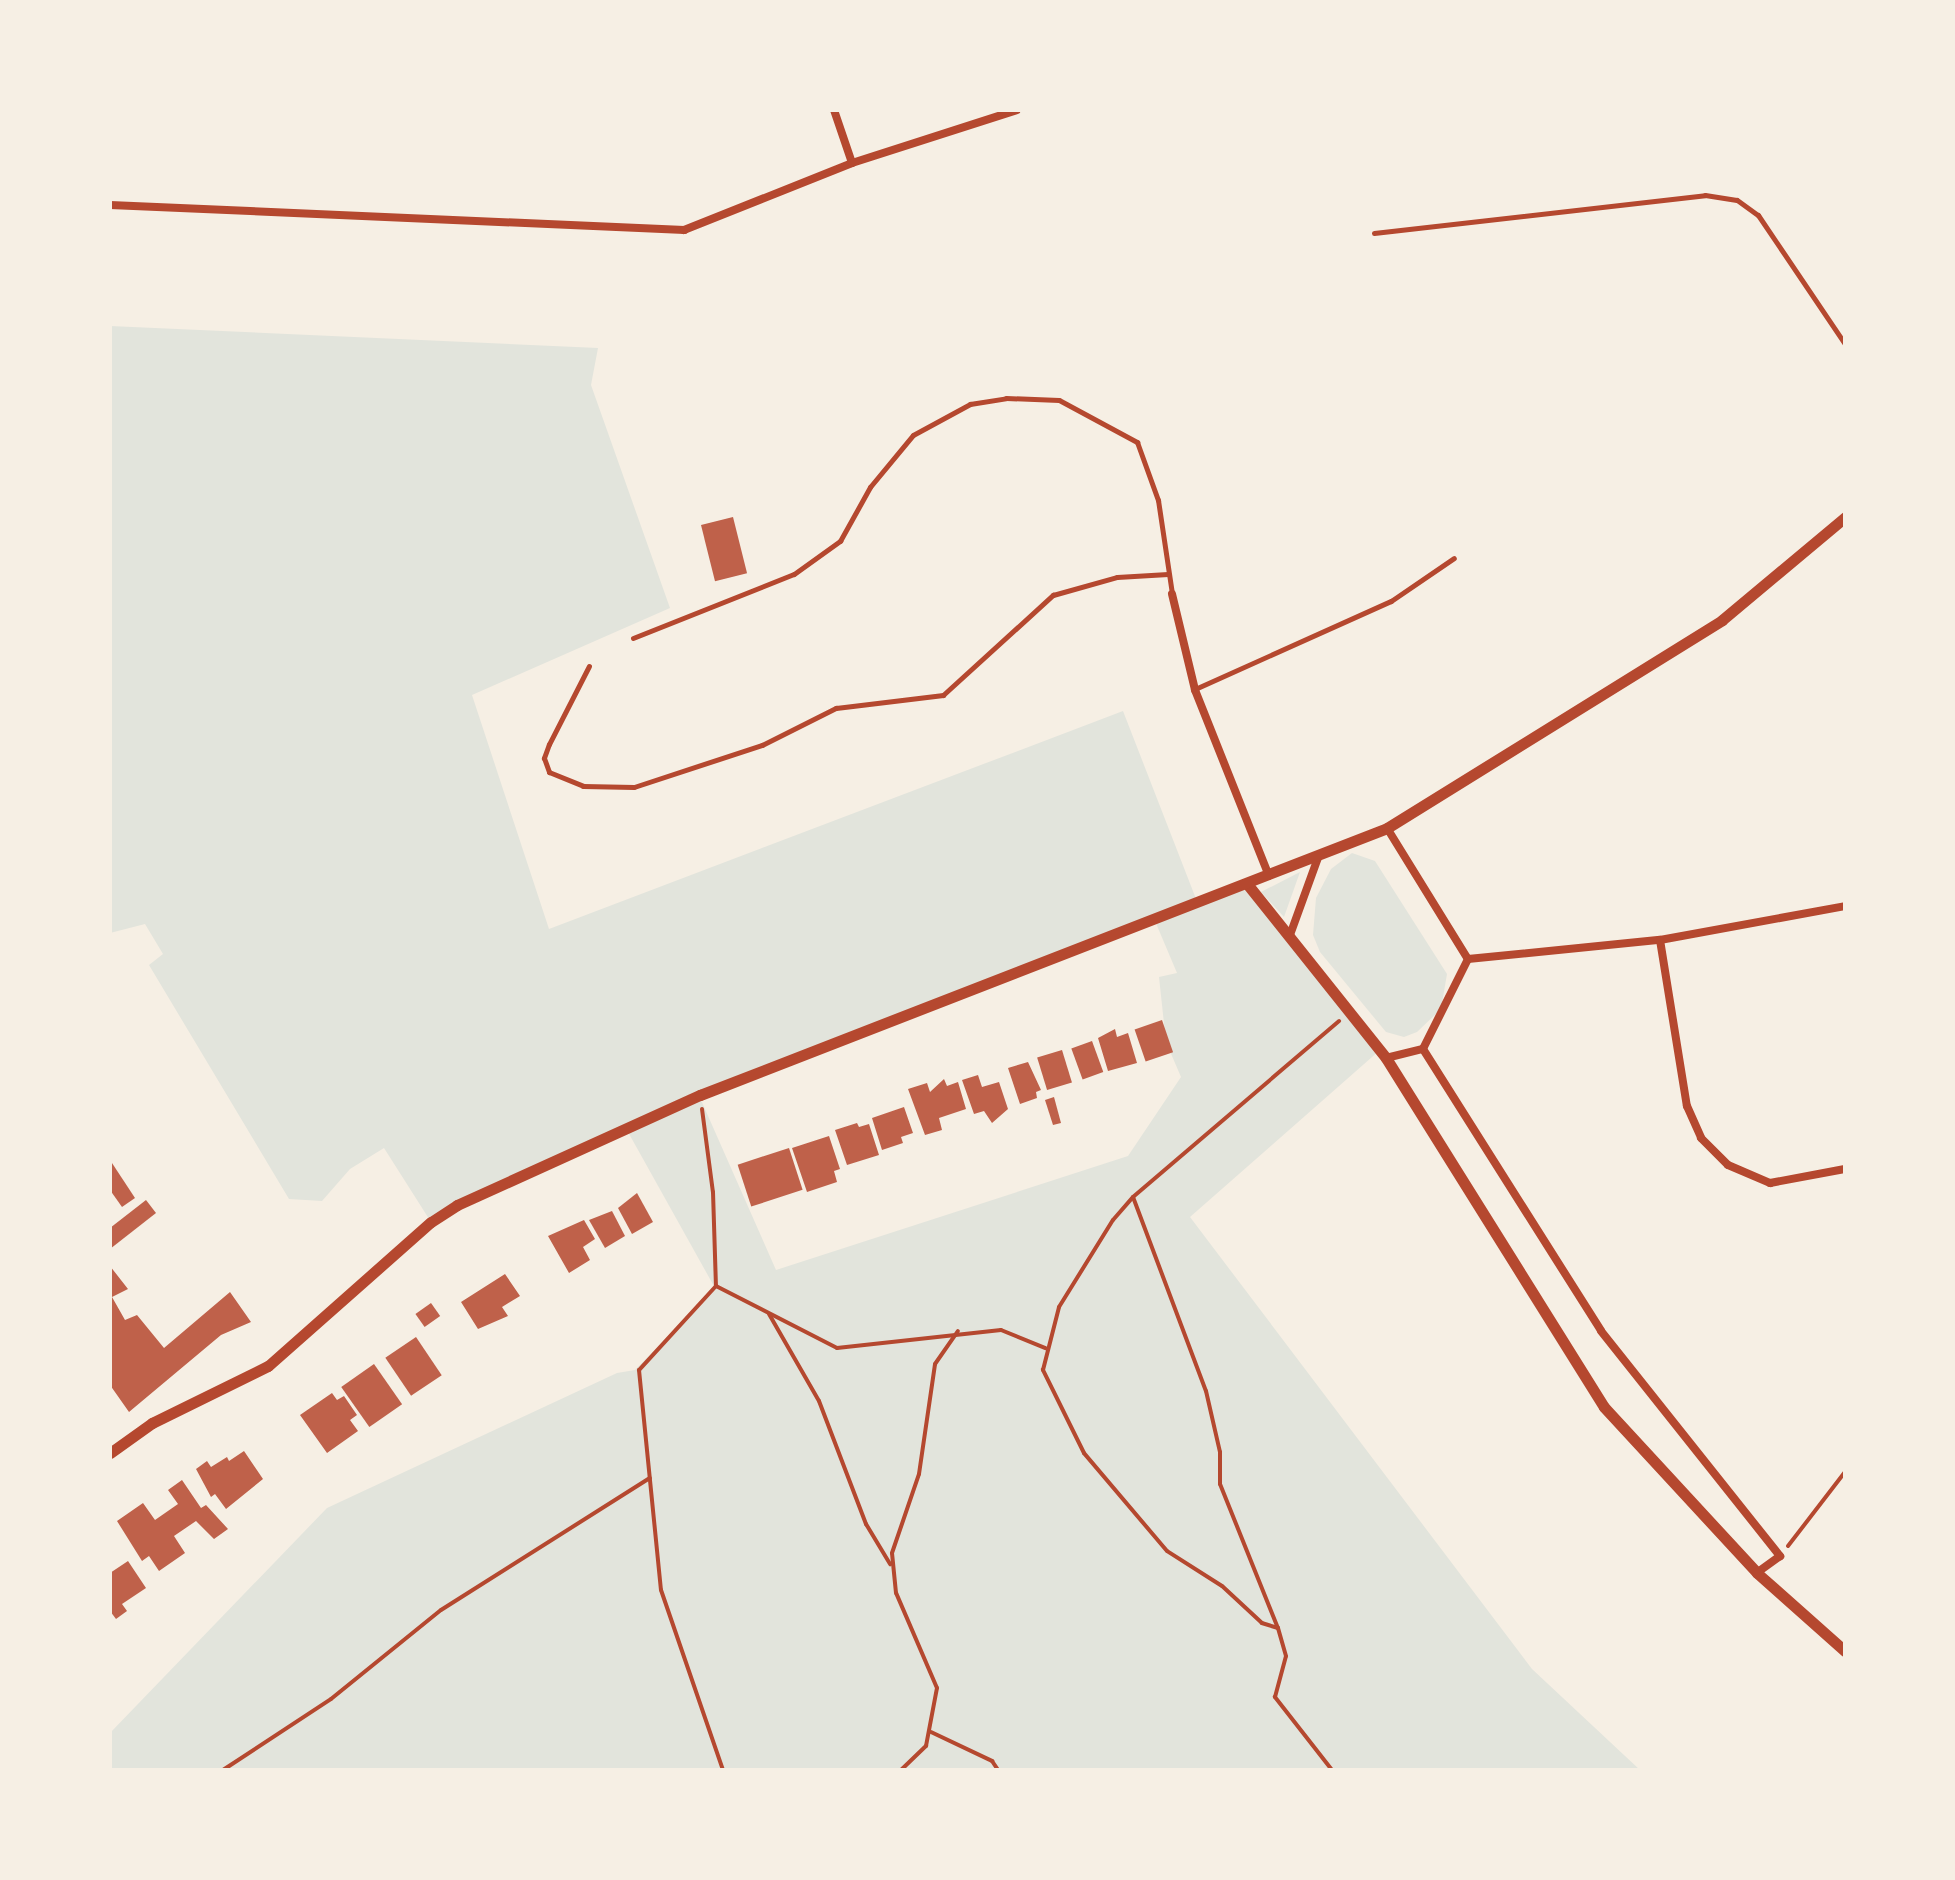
<!DOCTYPE html>
<html>
<head>
<meta charset="utf-8">
<style>
  body { margin:0 }
  #map { position:relative; width:1955px; height:1880px; overflow:hidden; background:#f6efe4; font-family:"Varela Round",sans-serif }
  div>[style] { position:absolute }
  [style*='--x'] { left:calc(var(--x)*1px); top:calc(var(--y)*1px); width:calc(var(--w)*1px); rotate:calc(var(--a)*1deg) }
  .green>* { inset:0; background:#e2e4dc }
  .building>* { inset:0; background:#bf614a; transform-origin:0 0 }
  .path>* { height:4px; margin:-2px; padding:0 2px; transform-origin:2px; border-radius:2px; background:#b5482f }
  .service>* { height:5px; margin:-2.5px; padding:0 2.5px; transform-origin:2.5px; border-radius:2.5px; background:#b5482f }
  .minor>* { height:8px; margin:-4px; padding:0 4px; transform-origin:4px; border-radius:4px; background:#b5482f }
  .tertiary>* { height:11px; margin:-5.5px; padding:0 5.5px; transform-origin:5.5px; border-radius:5.5px; background:#b5482f }
  span { translate:-50% -50%; white-space:nowrap; text-align:center; line-height:1.15; -webkit-text-stroke:6px #f6efe4; paint-order:stroke }
  .frame { position:absolute; inset:0; border:112px solid #f6efe4; pointer-events:none }
</style>
</head>
<body>
<div id="map">
  <div class="green">
    <i style="clip-path:polygon(110px 326px,598px 348px,591px 385px,670px 608px,472px 695px,549px 929px,1123px 711px,1198px 904px,1247px 885px,1380px 1050px,1190px 1217px,1532px 1669px,1640px 1770px,110px 1770px,110px 1733px,327px 1508px,617px 1373px,635px 1370px,715px 1288px,628px 1132px,701px 1100px,776px 1270px,1128px 1156px,1181px 1077px,1166px 1042px,1159px 977px,1177px 973px,1155px 921px,700px 1095px,431px 1222px,384px 1148px,350px 1169px,322px 1201px,289px 1199px,149px 965px,163px 954px,145px 924px,110px 933px)"></i>
    <i style="clip-path:polygon(1352px 853px,1375px 861px,1447px 974px,1441px 1009px,1417px 1032px,1404px 1037px,1386px 1032px,1320px 952px,1313px 935px,1316px 898px,1331px 869px)"></i>
    <i style="clip-path:polygon(1300px 872px,1284px 917px,1261px 892px)"></i>
  </div>
  <div class="building">
    <i style="left:733px;top:517px;width:58px;height:33px;rotate:76deg"></i>
    <i style="left:1162px;top:1020px;width:34px;height:29px;rotate:71deg"></i>
    <i style="clip-path:polygon(1115px 1029px,1117px 1037px,1128px 1033px,1137px 1063px,1108px 1071px,1098px 1038px)"></i>
    <i style="left:1092px;top:1041px;width:33px;height:22px;rotate:70deg"></i>
    <i style="left:1062px;top:1050px;width:34px;height:26px;rotate:73deg"></i>
    <i style="clip-path:polygon(1028px 1062px,1041px 1090px,1036px 1092px,1037px 1098px,1020px 1104px,1008px 1068px)"></i>
    <i style="clip-path:polygon(978px 1075px,982px 1087px,999px 1082px,1008px 1109px,992px 1123px,984px 1111px,974px 1114px,962px 1080px)"></i>
    <i style="clip-path:polygon(944px 1079px,947px 1086px,958px 1082px,966px 1109px,939px 1118px,942px 1130px,925px 1135px,908px 1089px,927px 1083px,930px 1092px)"></i>
    <i style="clip-path:polygon(1054px 1097px,1061px 1123px,1053px 1125px,1045px 1100px)"></i>
    <i style="clip-path:polygon(904px 1107px,913px 1133px,901px 1137px,903px 1143px,882px 1150px,872px 1118px)"></i>
    <i style="clip-path:polygon(857px 1123px,859px 1127px,869px 1124px,879px 1155px,847px 1165px,835px 1130px)"></i>
    <i style="clip-path:polygon(829px 1136px,840px 1169px,834px 1171px,837px 1182px,807px 1192px,792px 1148px)"></i>
    <i style="left:789px;top:1148px;width:44px;height:54px;rotate:72deg"></i>
    <i style="clip-path:polygon(110px 1160px,135px 1198px,122px 1207px,110px 1190px)"></i>
    <i style="clip-path:polygon(637px 1193px,653px 1222px,632px 1234px,618px 1208px)"></i>
    <i style="clip-path:polygon(146px 1200px,156px 1213px,110px 1249px,110px 1228px)"></i>
    <i style="clip-path:polygon(612px 1211px,625px 1236px,605px 1248px,589px 1220px)"></i>
    <i style="clip-path:polygon(584px 1220px,595px 1239px,583px 1247px,590px 1260px,569px 1273px,548px 1236px)"></i>
    <i style="clip-path:polygon(110px 1266px,128px 1289px,112px 1297px,125px 1320px,137px 1315px,164px 1348px,230px 1292px,251px 1322px,221px 1335px,129px 1412px,110px 1385px)"></i>
    <i style="clip-path:polygon(505px 1274px,520px 1296px,502px 1307px,508px 1316px,478px 1329px,461px 1302px)"></i>
    <i style="left:431px;top:1303px;width:16px;height:19px;rotate:55deg"></i>
    <i style="left:416px;top:1337px;width:46px;height:37px;rotate:56deg"></i>
    <i style="left:374px;top:1364px;width:49px;height:40px;rotate:55deg"></i>
    <i style="clip-path:polygon(332px 1393px,337px 1400px,344px 1396px,357px 1415px,350px 1420px,358px 1431px,327px 1453px,300px 1415px)"></i>
    <i style="clip-path:polygon(244px 1451px,263px 1479px,226px 1509px,215px 1494px,211px 1497px,196px 1469px,207px 1461px,211px 1467px,227px 1457px,229px 1461px)"></i>
    <i style="clip-path:polygon(182px 1480px,201px 1508px,206px 1505px,228px 1529px,214px 1539px,196px 1521px,174px 1536px,185px 1553px,159px 1571px,149px 1556px,142px 1561px,117px 1521px,143px 1503px,155px 1520px,178px 1504px,168px 1490px)"></i>
    <i style="clip-path:polygon(128px 1561px,146px 1588px,122px 1604px,127px 1611px,116px 1619px,110px 1611px,110px 1573px)"></i>
  </div>
  <div class="path">
    <i style="--x:702;--y:1109;--w:84;--a:82.5"></i>
    <i style="--x:713;--y:1192;--w:94;--a:88.2"></i>
    <i style="--x:716;--y:1286;--w:114;--a:132.5"></i>
    <i style="--x:639;--y:1370;--w:221;--a:84.3"></i>
    <i style="--x:661;--y:1590;--w:190;--a:71"></i>
    <i style="--x:1133;--y:1197;--w:207;--a:69.4"></i>
    <i style="--x:1206;--y:1391;--w:63;--a:77.1"></i>
    <i style="--x:1220;--y:1452;--w:32;--a:90"></i>
    <i style="--x:1220;--y:1484;--w:155;--a:68.1"></i>
    <i style="--x:716;--y:1286;--w:136;--a:27.1"></i>
    <i style="--x:837;--y:1348;--w:165;--a:-6.3"></i>
    <i style="--x:1001;--y:1330;--w:48;--a:22.2"></i>
    <i style="--x:769;--y:1314;--w:100;--a:60.1"></i>
    <i style="--x:819;--y:1401;--w:132;--a:69.1"></i>
    <i style="--x:866;--y:1524;--w:47;--a:59"></i>
    <i style="--x:1788;--y:1546;--w:93;--a:-52.4"></i>
    <i style="--x:931;--y:1732;--w:68;--a:25.4"></i>
    <i style="--x:992;--y:1761;--w:11;--a:56"></i>
    <i style="--x:223;--y:1770;--w:129;--a:-33.3"></i>
    <i style="--x:331;--y:1699;--w:141;--a:-39"></i>
    <i style="--x:441;--y:1610;--w:247;--a:-32.3"></i>
    <i style="--x:901;--y:1770;--w:35;--a:-44"></i>
    <i style="--x:926;--y:1746;--w:59;--a:-79.3"></i>
    <i style="--x:937;--y:1688;--w:103;--a:-113.3"></i>
    <i style="--x:896;--y:1593;--w:40;--a:-95.7"></i>
    <i style="--x:892;--y:1553;--w:83;--a:-71.1"></i>
    <i style="--x:919;--y:1474;--w:111;--a:-81.7"></i>
    <i style="--x:935;--y:1364;--w:40;--a:-55.1"></i>
    <i style="--x:1332;--y:1770;--w:93;--a:-128"></i>
    <i style="--x:1275;--y:1697;--w:42;--a:-75"></i>
    <i style="--x:1286;--y:1656;--w:29;--a:-106"></i>
    <i style="--x:1278;--y:1628;--w:17;--a:-163"></i>
    <i style="--x:1262;--y:1623;--w:54;--a:-137.2"></i>
    <i style="--x:1222;--y:1586;--w:65;--a:-147.5"></i>
    <i style="--x:1167;--y:1551;--w:128;--a:-130.3"></i>
    <i style="--x:1084;--y:1453;--w:93;--a:-116.3"></i>
    <i style="--x:1043;--y:1370;--w:65;--a:-75.7"></i>
    <i style="--x:1059;--y:1307;--w:102;--a:-58.2"></i>
    <i style="--x:1113;--y:1220;--w:30;--a:-49"></i>
    <i style="--x:1133;--y:1197;--w:271;--a:-40.5"></i>
  </div>
  <div class="service">
    <i style="--x:1374;--y:233;--w:333;--a:-6.5"></i>
    <i style="--x:1705;--y:195;--w:32;--a:9"></i>
    <i style="--x:1737;--y:200;--w:26;--a:36"></i>
    <i style="--x:1758;--y:215;--w:156;--a:56"></i>
    <i style="--x:633;--y:638;--w:173;--a:-21.7"></i>
    <i style="--x:794;--y:574;--w:57;--a:-35.7"></i>
    <i style="--x:840;--y:541;--w:62;--a:-60.9"></i>
    <i style="--x:870;--y:487;--w:67;--a:-50.4"></i>
    <i style="--x:913;--y:435;--w:65;--a:-28.5"></i>
    <i style="--x:970;--y:404;--w:36;--a:-9"></i>
    <i style="--x:1006;--y:398;--w:53;--a:2.2"></i>
    <i style="--x:1059;--y:400;--w:89;--a:28.3"></i>
    <i style="--x:1137;--y:442;--w:62;--a:70.1"></i>
    <i style="--x:1158;--y:500;--w:95;--a:81.5"></i>
    <i style="--x:589;--y:666;--w:88;--a:117.1"></i>
    <i style="--x:549;--y:744;--w:15;--a:110"></i>
    <i style="--x:544;--y:758;--w:15;--a:70"></i>
    <i style="--x:549;--y:772;--w:37;--a:22"></i>
    <i style="--x:583;--y:786;--w:51;--a:1.1"></i>
    <i style="--x:634;--y:787;--w:135;--a:-18.2"></i>
    <i style="--x:762;--y:745;--w:83;--a:-26.6"></i>
    <i style="--x:836;--y:708;--w:108;--a:-6.9"></i>
    <i style="--x:943;--y:695;--w:149;--a:-42.3"></i>
    <i style="--x:1053;--y:595;--w:66;--a:-15.7"></i>
    <i style="--x:1117;--y:577;--w:51;--a:-3.4"></i>
    <i style="--x:1195;--y:689;--w:215;--a:-24.2"></i>
    <i style="--x:1391;--y:601;--w:76;--a:-34.3"></i>
  </div>
  <div class="minor">
    <i style="--x:834;--y:110;--w:56;--a:71.2"></i>
    <i style="--x:110;--y:205;--w:575;--a:2.49"></i>
    <i style="--x:684;--y:230;--w:181;--a:-21.7"></i>
    <i style="--x:852;--y:163;--w:173;--a:-17.8"></i>
    <i style="--x:1172;--y:594;--w:99;--a:76.5"></i>
    <i style="--x:1195;--y:690;--w:200;--a:68.3"></i>
    <i style="--x:1387;--y:828;--w:154;--a:58.3"></i>
    <i style="--x:1468;--y:959;--w:193;--a:-5.7"></i>
    <i style="--x:1660;--y:940;--w:188;--a:-10.4"></i>
    <i style="--x:1290;--y:935;--w:85;--a:-70.1"></i>
    <i style="--x:1660;--y:940;--w:168;--a:80.8"></i>
    <i style="--x:1687;--y:1106;--w:35;--a:66"></i>
    <i style="--x:1701;--y:1138;--w:38;--a:45"></i>
    <i style="--x:1728;--y:1165;--w:46;--a:23.2"></i>
    <i style="--x:1770;--y:1183;--w:76;--a:-10.6"></i>
    <i style="--x:1468;--y:959;--w:101;--a:116.6"></i>
    <i style="--x:1423;--y:1049;--w:333;--a:57.7"></i>
    <i style="--x:1601;--y:1331;--w:288;--a:51.5"></i>
    <i style="--x:1780;--y:1556;--w:29;--a:144"></i>
    <i style="--x:1386;--y:1058;--w:38;--a:-14"></i>
  </div>
  <div class="tertiary">
    <i style="--x:1248;--y:885;--w:221;--a:51.4"></i>
    <i style="--x:1386;--y:1058;--w:411;--a:58"></i>
    <i style="--x:1604;--y:1407;--w:226;--a:47.3"></i>
    <i style="--x:1757;--y:1573;--w:118;--a:41.6"></i>
    <i style="--x:110;--y:1453;--w:52;--a:-35.5"></i>
    <i style="--x:152;--y:1423;--w:129;--a:-26.2"></i>
    <i style="--x:268;--y:1366;--w:217;--a:-41.5"></i>
    <i style="--x:431;--y:1222;--w:31;--a:-33"></i>
    <i style="--x:457;--y:1205;--w:267;--a:-24.4"></i>
    <i style="--x:700;--y:1095;--w:737;--a:-21.24"></i>
    <i style="--x:1387;--y:828;--w:394;--a:-31.8"></i>
    <i style="--x:1722;--y:620;--w:160;--a:-39.9"></i>
  </div>
  <div class="frame"></div>
</div>
</body>
</html>
